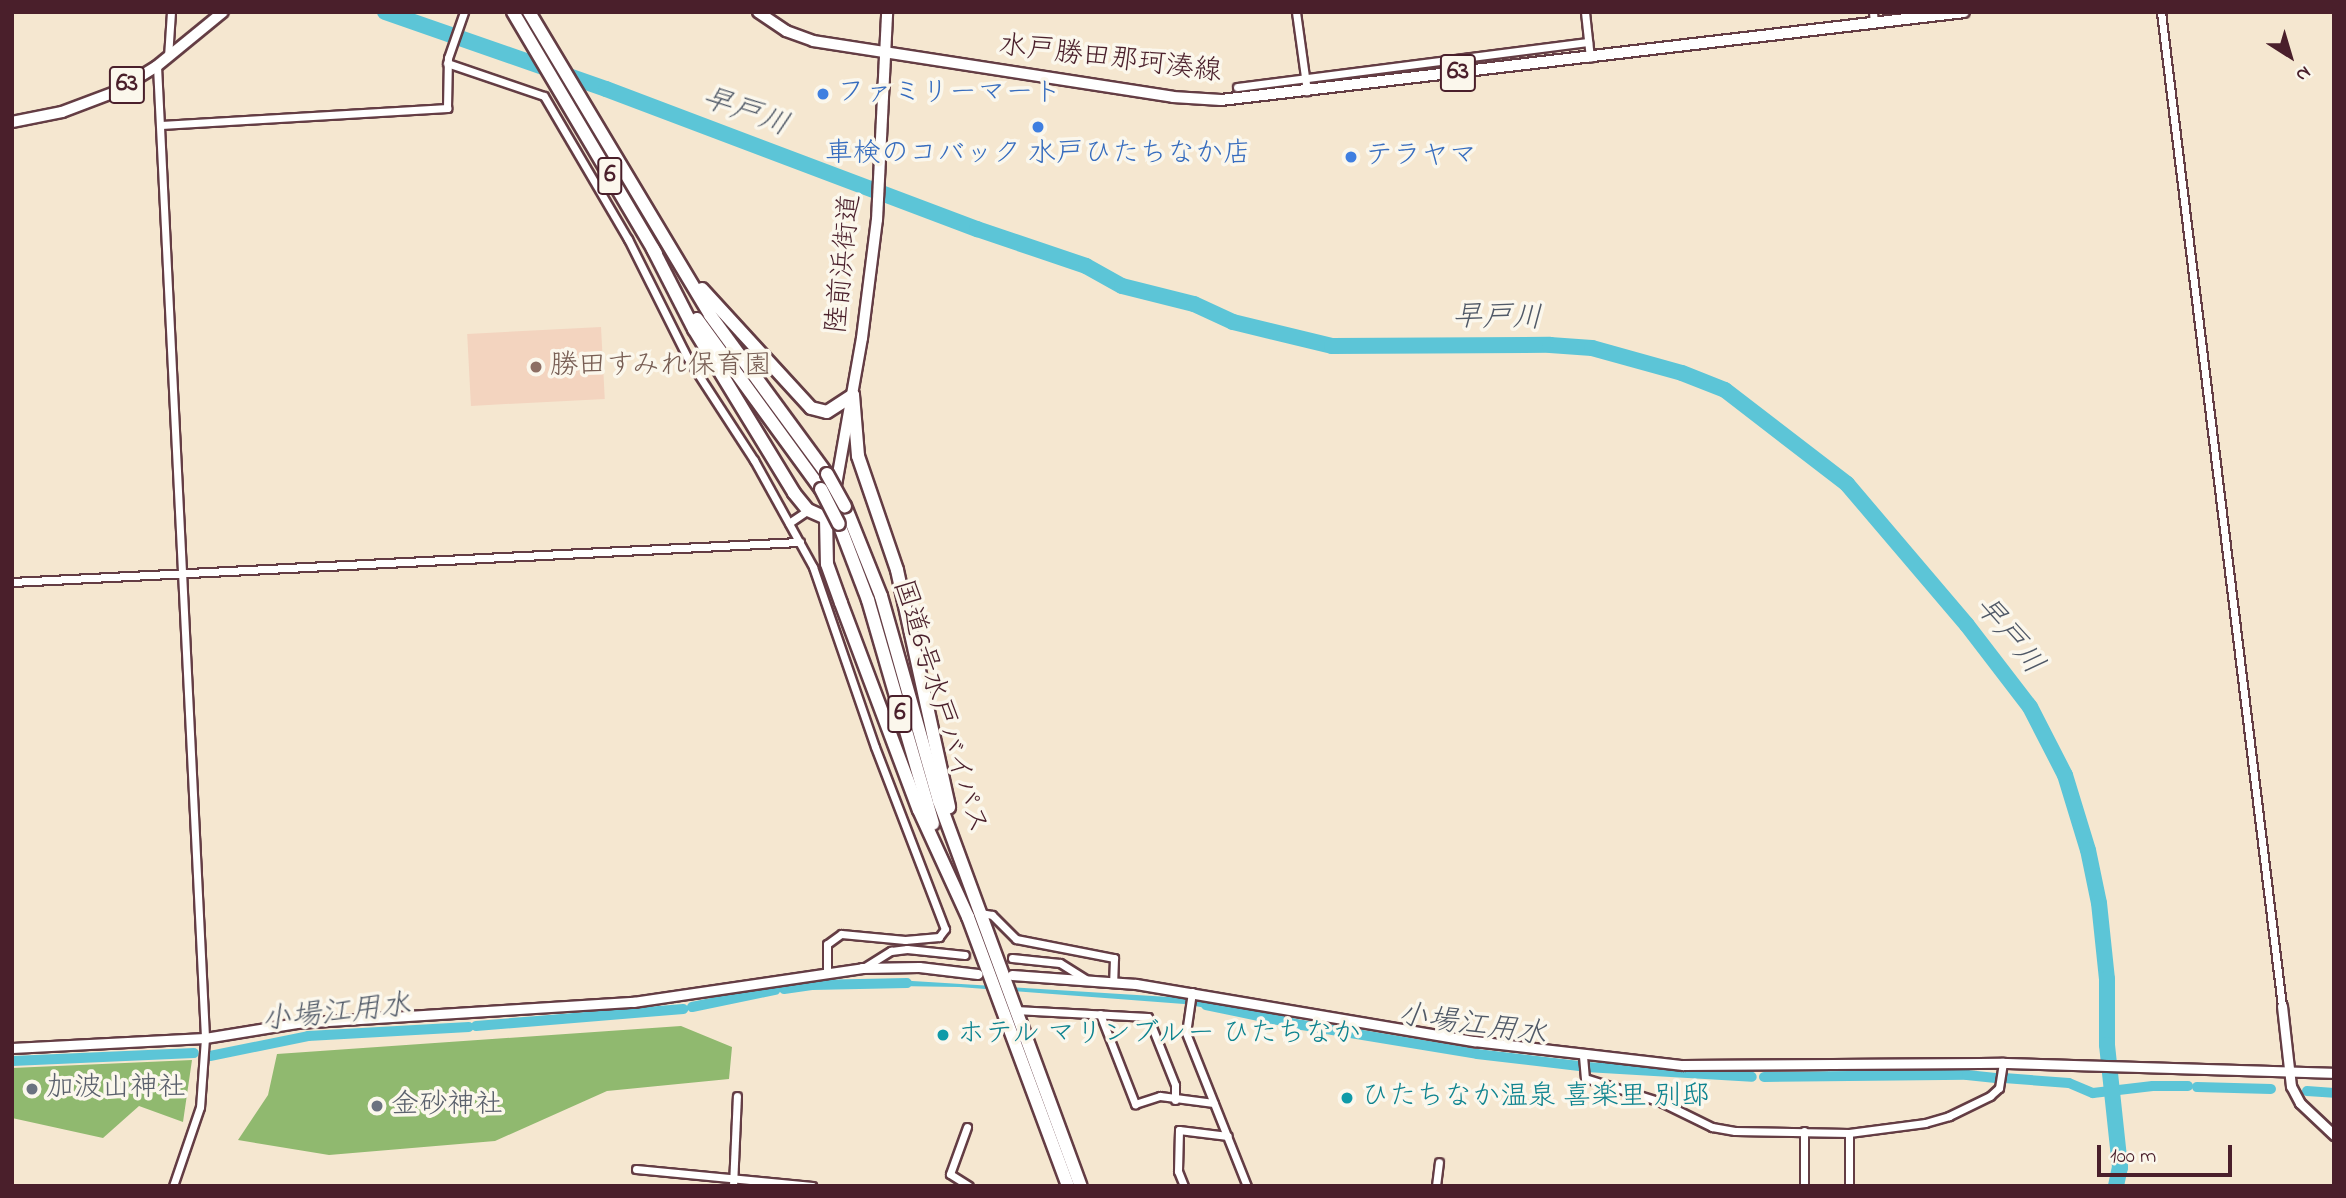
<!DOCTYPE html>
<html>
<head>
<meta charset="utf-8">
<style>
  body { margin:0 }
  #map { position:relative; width:2346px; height:1198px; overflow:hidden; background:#f5e7d0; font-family:"Indie Flower","Klee One",sans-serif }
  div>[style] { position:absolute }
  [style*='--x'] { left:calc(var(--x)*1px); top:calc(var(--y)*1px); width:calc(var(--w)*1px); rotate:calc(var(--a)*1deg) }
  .built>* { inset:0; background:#f3d4bf; transform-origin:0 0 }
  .forest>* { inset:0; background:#90b96f }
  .water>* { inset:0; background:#5cc5d7 }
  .canal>* { height:10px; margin:-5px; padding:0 5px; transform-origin:5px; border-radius:5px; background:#5cc5d7 }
  .river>* { height:16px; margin:-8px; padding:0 8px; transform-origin:8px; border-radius:8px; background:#5cc5d7 }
  .minor-tunnel>* { height:7px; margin-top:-3.5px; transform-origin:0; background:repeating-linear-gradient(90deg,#d3bfaf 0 7px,transparent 0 10.5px) }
  .roads { filter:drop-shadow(2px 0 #643d44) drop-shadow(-2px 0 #643d44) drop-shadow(0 2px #643d44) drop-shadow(0 -2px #643d44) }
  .minor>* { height:7px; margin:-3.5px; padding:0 3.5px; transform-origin:3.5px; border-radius:3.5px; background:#fff }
  .tertiary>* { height:9px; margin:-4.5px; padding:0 4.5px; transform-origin:4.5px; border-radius:4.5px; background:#fff }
  .secondary>* { height:10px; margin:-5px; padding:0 5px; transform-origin:5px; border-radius:5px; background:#fff }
  .primary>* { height:10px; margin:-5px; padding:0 5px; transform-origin:5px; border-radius:5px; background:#fff }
  .trunk>* { height:12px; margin:-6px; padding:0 6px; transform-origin:6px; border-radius:6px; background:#fff }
  .bridges { filter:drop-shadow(2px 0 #643d44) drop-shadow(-2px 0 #643d44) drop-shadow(0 2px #643d44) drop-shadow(0 -2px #643d44) }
  .trunk-bridge>* { height:12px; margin:-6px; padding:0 6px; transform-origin:6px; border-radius:6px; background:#fff }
  .dots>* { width:19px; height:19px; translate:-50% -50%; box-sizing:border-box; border:4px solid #fbf7ec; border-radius:50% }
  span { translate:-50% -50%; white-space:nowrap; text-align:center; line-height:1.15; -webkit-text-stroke:7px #fbf7ec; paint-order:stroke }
  .shield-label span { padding:2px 5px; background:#fbf7ec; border:2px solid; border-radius:5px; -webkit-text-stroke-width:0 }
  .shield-label { font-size:26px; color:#4a1f2b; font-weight:700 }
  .street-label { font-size:28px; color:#4a1f2b }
  .shop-label { font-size:28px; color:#366cbe }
  .left { translate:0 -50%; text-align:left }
  .education-label { font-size:28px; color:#785e54 }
  .culture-label { font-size:28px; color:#0d838f }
  .worship-label { font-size:28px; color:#5b616d }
  .water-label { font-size:30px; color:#505967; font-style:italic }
  .frame { position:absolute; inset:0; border:14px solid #4a1f2b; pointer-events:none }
  .north { position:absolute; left:2255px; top:21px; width:70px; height:70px; -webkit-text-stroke:5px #fbf7ec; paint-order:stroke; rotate:143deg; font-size:19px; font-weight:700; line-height:28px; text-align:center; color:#4a1f2b }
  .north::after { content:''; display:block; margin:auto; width:24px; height:32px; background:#4a1f2b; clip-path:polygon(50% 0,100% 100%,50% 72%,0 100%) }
  .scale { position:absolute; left:2097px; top:1145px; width:135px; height:32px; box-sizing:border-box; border:4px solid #4a1f2b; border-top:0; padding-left:9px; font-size:21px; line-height:24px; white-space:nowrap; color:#4a1f2b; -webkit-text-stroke:5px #fbf7ec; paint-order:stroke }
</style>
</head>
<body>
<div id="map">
  <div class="built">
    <i style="left:601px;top:327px;width:72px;height:134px;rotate:87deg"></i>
  </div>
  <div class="forest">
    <i style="clip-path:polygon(681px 1026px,732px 1047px,729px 1079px,607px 1091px,495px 1141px,329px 1155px,238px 1140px,268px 1095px,277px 1054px)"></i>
    <i style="clip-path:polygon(192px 1060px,183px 1122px,139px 1106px,103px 1138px,12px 1118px,12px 1068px)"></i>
  </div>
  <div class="water">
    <i style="clip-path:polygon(896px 980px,1185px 998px,1218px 1005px,1217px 1010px,1184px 1004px,959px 987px,896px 986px)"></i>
  </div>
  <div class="canal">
    <i style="--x:784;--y:989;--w:28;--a:-8"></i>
    <i style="--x:812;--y:985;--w:95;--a:-1.2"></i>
    <i style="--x:1206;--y:1005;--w:98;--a:11.8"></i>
    <i style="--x:1302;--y:1025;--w:177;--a:9.4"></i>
    <i style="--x:1477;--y:1054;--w:103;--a:6.7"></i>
    <i style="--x:692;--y:1007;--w:85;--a:-11.6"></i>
    <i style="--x:476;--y:1026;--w:208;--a:-4.7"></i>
    <i style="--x:210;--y:1056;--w:100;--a:-11.5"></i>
    <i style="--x:308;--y:1036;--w:161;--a:-3.2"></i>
    <i style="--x:12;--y:1061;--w:182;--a:-2.5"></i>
    <i style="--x:1586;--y:1067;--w:166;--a:3.4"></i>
    <i style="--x:1764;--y:1077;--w:203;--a:-0.6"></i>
    <i style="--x:1967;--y:1075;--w:31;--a:6"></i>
    <i style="--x:2004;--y:1078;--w:65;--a:4.4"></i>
    <i style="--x:2069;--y:1083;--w:26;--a:23"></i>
    <i style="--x:2093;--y:1093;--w:60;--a:-6.7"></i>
    <i style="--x:2153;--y:1086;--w:35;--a:0"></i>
    <i style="--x:2197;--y:1087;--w:74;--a:1.5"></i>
    <i style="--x:2307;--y:1091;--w:27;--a:4"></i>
  </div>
  <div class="river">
    <i style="--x:385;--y:12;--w:234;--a:19.2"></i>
    <i style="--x:606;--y:89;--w:397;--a:20.7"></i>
    <i style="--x:977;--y:229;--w:115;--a:18.7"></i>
    <i style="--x:1086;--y:266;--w:41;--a:29.1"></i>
    <i style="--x:1122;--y:286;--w:74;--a:14"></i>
    <i style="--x:1194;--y:304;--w:43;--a:24.8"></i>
    <i style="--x:1233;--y:322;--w:102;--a:13.6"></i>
    <i style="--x:1332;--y:346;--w:218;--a:-0.3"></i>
    <i style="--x:1550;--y:345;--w:42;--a:4.1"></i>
    <i style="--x:1592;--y:348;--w:93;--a:15.5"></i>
    <i style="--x:1682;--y:373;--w:46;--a:21.6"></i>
    <i style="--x:1725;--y:390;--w:154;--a:37.6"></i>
    <i style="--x:1847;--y:484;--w:185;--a:49.6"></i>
    <i style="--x:1967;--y:625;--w:103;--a:52.5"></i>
    <i style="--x:2030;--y:707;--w:76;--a:62.8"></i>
    <i style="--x:2065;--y:775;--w:78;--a:73"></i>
    <i style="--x:2088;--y:850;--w:54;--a:78.3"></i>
    <i style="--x:2099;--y:903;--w:76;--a:84"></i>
    <i style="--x:2107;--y:979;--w:66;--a:90"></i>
    <i style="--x:2107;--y:1045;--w:123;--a:83.9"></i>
    <i style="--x:2120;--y:1167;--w:19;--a:102"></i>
  </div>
  <div class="minor-tunnel">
    <i style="--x:965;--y:955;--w:47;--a:3.7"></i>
  </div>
  <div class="roads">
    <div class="minor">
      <i style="--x:1296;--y:12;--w:80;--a:82.1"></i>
      <i style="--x:1585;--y:12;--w:46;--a:83.8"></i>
      <i style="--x:1873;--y:12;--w:11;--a:85"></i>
      <i style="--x:2161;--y:12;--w:1001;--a:83.06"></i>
      <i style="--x:168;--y:57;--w:45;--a:-86.2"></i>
      <i style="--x:447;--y:63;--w:102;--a:18.8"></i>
      <i style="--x:544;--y:96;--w:166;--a:59.6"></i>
      <i style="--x:628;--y:239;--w:132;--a:63.4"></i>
      <i style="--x:687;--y:357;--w:123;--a:57"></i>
      <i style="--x:754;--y:460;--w:122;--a:61.1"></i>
      <i style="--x:813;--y:567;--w:190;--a:71"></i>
      <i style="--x:875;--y:747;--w:195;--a:69"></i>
      <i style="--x:945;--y:929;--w:10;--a:127"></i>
      <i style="--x:939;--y:937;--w:34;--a:175"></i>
      <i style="--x:905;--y:940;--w:64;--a:-174.6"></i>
      <i style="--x:841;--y:934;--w:17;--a:144"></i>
      <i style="--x:827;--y:944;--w:28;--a:90"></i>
      <i style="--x:157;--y:66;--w:973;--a:87.17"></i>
      <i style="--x:205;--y:1038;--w:69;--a:94.1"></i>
      <i style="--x:200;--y:1107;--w:83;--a:108.9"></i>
      <i style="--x:1237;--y:87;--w:354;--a:-7.3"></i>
      <i style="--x:161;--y:125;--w:287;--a:-3.4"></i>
      <i style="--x:447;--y:108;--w:50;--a:-88.9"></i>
      <i style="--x:448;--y:58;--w:49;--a:-70.8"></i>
      <i style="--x:789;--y:523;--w:23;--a:-34"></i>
      <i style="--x:12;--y:582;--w:789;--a:-2.91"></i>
      <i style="--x:980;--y:913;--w:12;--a:9"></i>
      <i style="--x:992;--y:915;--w:34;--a:45"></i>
      <i style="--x:1016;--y:939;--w:100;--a:11"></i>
      <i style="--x:1114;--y:958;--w:24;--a:92"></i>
      <i style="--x:1012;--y:958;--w:48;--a:5.9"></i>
      <i style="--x:1060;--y:963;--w:31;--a:32"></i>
      <i style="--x:865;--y:967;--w:31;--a:-32"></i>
      <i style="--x:891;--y:951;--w:16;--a:-7"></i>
      <i style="--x:907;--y:949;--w:58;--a:5.9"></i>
      <i style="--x:1192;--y:992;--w:41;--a:98.3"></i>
      <i style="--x:1186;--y:1033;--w:165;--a:68.3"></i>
      <i style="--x:1015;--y:1010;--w:133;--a:3"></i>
      <i style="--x:1148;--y:1017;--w:73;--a:68.3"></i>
      <i style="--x:1175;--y:1085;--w:15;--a:90"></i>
      <i style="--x:1100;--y:1014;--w:97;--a:68.7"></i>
      <i style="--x:1135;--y:1104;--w:26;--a:-18"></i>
      <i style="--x:1160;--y:1096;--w:54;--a:7.4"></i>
      <i style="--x:1583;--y:1056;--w:22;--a:85"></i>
      <i style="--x:1585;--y:1078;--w:80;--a:17.5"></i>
      <i style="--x:1661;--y:1102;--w:57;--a:26.1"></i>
      <i style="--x:1712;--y:1127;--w:23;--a:10"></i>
      <i style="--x:1735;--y:1131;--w:114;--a:1"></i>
      <i style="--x:1849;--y:1133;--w:77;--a:-7.5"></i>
      <i style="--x:1925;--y:1123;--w:25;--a:-16"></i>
      <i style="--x:1949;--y:1116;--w:46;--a:-26"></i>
      <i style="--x:1990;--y:1096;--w:12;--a:-42"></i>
      <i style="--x:1999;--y:1088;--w:25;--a:-81"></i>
      <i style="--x:967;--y:1127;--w:50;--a:109.9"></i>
      <i style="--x:950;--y:1174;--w:22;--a:32"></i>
      <i style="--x:636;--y:1169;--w:177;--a:5.5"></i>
      <i style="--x:733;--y:1186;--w:90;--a:-87.5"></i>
      <i style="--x:1184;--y:1186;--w:16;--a:-112"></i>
      <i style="--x:1178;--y:1171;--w:41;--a:-88.6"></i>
      <i style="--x:1179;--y:1130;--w:49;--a:7"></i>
      <i style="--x:1436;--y:1186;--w:24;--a:-83"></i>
      <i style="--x:1804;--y:1186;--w:55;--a:-90"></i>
      <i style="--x:1849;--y:1186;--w:53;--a:-90"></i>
    </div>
    <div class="tertiary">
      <i style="--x:1012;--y:975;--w:124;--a:4.2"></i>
      <i style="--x:1136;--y:984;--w:343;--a:9.6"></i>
      <i style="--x:1474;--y:1041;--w:210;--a:6.6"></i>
      <i style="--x:1683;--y:1065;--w:320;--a:-0.4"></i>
      <i style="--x:2003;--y:1063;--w:331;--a:1.7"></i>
      <i style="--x:2282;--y:1006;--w:81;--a:83.6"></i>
      <i style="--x:2291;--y:1086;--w:19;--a:62"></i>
      <i style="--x:2300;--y:1103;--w:47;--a:43.3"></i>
      <i style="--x:12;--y:1048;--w:193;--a:-3"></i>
      <i style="--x:205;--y:1038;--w:93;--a:-9.3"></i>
      <i style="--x:297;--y:1023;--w:337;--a:-3.6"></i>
      <i style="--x:633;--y:1002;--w:232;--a:-8.4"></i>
      <i style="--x:862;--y:968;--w:57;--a:-1"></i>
      <i style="--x:919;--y:967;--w:59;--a:6.8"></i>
    </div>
    <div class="secondary">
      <i style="--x:835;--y:491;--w:155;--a:-80"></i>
      <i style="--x:862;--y:338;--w:119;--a:-82.8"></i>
      <i style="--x:877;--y:220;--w:208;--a:-87.2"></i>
    </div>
    <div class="primary">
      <i style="--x:758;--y:12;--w:34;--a:34"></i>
      <i style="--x:786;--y:31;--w:29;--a:20"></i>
      <i style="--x:813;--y:41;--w:364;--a:8.8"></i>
      <i style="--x:1173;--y:97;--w:48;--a:3.6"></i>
      <i style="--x:1221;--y:100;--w:748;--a:-6.75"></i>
      <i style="--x:12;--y:122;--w:51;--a:-11.3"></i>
      <i style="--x:62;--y:112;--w:57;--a:-20.7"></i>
      <i style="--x:115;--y:92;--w:49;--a:-31.8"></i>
      <i style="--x:157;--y:66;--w:85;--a:-39.3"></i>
    </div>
    <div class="trunk">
      <i style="--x:513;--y:12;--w:281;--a:59.4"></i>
      <i style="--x:529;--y:12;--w:353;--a:59.1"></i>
      <i style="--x:710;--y:315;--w:197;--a:53.7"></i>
      <i style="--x:653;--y:249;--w:90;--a:62.9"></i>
      <i style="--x:694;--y:329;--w:192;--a:58.6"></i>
      <i style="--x:794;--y:493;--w:22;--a:51"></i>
      <i style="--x:808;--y:510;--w:20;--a:24"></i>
      <i style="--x:826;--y:518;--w:46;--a:88.8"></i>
      <i style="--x:827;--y:564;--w:41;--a:70.3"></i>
      <i style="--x:841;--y:603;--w:221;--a:69.4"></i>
      <i style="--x:919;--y:810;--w:118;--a:65.4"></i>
      <i style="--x:968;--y:917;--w:287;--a:69.6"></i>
      <i style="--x:702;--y:289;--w:161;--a:47.5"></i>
      <i style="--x:811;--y:408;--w:16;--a:14"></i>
      <i style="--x:827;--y:412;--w:31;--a:-33"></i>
      <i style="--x:697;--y:319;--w:210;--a:53.9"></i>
      <i style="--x:853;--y:395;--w:61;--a:85.3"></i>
      <i style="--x:858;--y:456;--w:120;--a:71.1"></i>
      <i style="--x:897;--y:570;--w:243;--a:77.6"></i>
      <i style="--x:845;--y:506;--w:97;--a:68.2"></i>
      <i style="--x:881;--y:596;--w:213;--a:74.2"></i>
      <i style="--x:939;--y:801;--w:410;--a:69.8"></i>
      <i style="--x:839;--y:524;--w:81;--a:69.1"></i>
      <i style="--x:868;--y:600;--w:233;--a:73.8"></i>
    </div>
  </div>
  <div class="bridges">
    <div class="trunk-bridge">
      <i style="--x:827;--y:474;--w:37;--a:61"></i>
      <i style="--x:821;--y:489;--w:39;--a:63"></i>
    </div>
  </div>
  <div class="dots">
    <i style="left:823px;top:94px;background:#3f7fe0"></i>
    <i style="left:1038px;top:127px;background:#3f7fe0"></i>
    <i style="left:1351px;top:157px;background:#3f7fe0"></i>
    <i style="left:536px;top:367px;background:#8d6e63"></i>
    <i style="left:943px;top:1035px;background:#0f9aa8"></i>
    <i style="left:32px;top:1089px;background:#6b7280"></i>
    <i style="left:1347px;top:1098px;background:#0f9aa8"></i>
    <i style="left:377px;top:1106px;background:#6b7280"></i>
  </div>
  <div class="shield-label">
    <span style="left:1458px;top:73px">63</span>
    <span style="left:127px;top:85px">63</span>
    <span style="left:610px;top:176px">6</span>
    <span style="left:900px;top:714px">6</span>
  </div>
  <div class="street-label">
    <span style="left:1110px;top:60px;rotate:7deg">水戸勝田那珂湊線</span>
    <span style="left:845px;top:264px;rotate:-84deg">陸前浜街道</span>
    <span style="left:939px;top:707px;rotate:73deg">国道6号水戸バイパス</span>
  </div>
  <div class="shop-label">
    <span class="left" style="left:837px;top:94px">ファミリーマート</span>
    <span style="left:1038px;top:155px">車検のコバック 水戸ひたちなか店</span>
    <span class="left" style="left:1365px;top:157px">テラヤマ</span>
  </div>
  <div class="education-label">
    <span class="left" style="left:550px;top:367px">勝田すみれ保育園</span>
  </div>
  <div class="culture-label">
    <span class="left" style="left:957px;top:1035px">ホテル マリンブルー ひたちなか</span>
    <span class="left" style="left:1361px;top:1098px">ひたちなか温泉 喜楽里 別邸</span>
  </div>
  <div class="worship-label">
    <span class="left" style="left:46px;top:1089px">加波山神社</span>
    <span class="left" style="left:391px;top:1106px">金砂神社</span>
  </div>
  <div class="water-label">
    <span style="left:745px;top:113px;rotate:20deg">早戸川</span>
    <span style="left:1497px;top:319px;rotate:1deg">早戸川</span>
    <span style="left:2008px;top:636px;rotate:51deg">早戸川</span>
    <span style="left:336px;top:1014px;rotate:-6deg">小場江用水</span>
    <span style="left:1472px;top:1026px;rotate:8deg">小場江用水</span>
  </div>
  <div class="frame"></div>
  <div class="north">N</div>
  <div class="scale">100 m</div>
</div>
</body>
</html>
